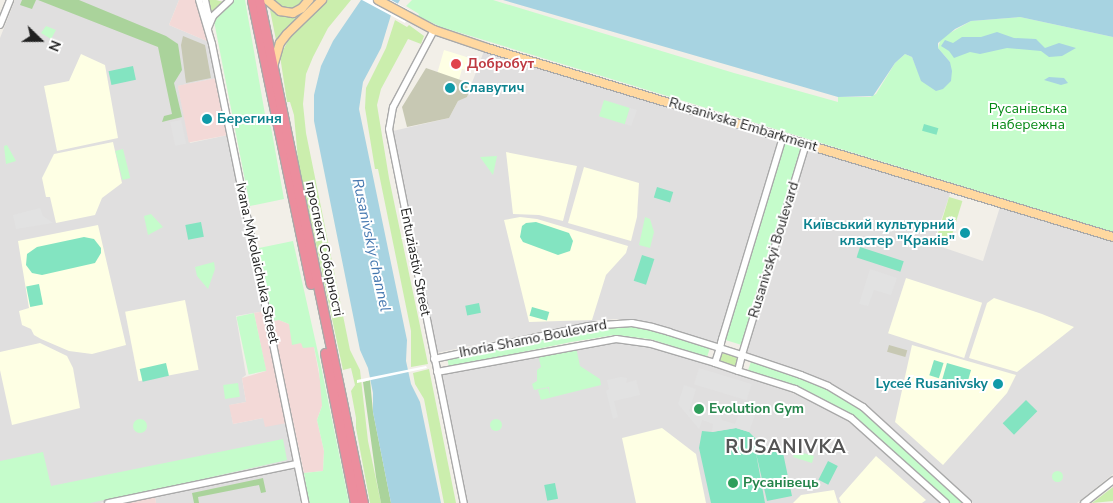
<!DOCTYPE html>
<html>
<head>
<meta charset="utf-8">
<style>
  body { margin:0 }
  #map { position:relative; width:1113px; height:503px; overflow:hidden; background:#f2efe8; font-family:"Nunito Sans",sans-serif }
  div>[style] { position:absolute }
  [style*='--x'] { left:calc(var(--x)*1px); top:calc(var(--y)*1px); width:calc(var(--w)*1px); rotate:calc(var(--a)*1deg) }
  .residential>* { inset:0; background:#e0dfdf }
  .commercial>* { inset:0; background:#f3d9d7; transform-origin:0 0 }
  .education>* { inset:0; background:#feffe4; transform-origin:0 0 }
  .construction>* { inset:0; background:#c7c8b3; transform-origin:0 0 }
  .grass>* { inset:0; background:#cbeead; transform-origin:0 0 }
  .forest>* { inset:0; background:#aad39b }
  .park>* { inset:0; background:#c5fccb; transform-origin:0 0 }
  .round { border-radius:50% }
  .pitch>* { inset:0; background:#83e4c1; transform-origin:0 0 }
  .parking>* { inset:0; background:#e2e2e2; transform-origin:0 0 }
  .water>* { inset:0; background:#a7d3e1 }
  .pier>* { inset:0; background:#fff }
  .roads { filter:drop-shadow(1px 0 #a9a9a9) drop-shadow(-1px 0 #a9a9a9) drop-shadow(0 1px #a9a9a9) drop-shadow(0 -1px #a9a9a9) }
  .minor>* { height:6px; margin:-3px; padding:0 3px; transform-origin:3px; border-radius:3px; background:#fff }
  .major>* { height:8px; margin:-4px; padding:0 4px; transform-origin:4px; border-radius:4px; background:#ffd8a0 }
  .highway>* { height:9px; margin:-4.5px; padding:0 4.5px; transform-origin:4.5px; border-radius:4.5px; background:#ec8d9d }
  .dots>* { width:14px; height:14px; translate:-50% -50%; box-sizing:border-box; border:2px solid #fff; border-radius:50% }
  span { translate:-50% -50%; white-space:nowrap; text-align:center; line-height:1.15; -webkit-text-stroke:4px #fff; paint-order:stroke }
  .health-label { font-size:14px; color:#be3a42; font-weight:700 }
  .left { translate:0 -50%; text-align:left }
  .culture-label { font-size:14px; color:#0d838f; font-weight:700 }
  .right { translate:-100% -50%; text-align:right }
  .park-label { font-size:14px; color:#068914 }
  .street-label { font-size:14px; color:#222 }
  .leisure-label { font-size:14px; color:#27864d; font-weight:700 }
  .water-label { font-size:15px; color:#4578b0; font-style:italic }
  .district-label { font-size:19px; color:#555; font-weight:700; letter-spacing:1px }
  .north { position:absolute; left:15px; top:15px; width:50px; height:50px; -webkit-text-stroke:4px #fff; paint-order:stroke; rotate:112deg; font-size:14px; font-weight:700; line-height:20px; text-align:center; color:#222 }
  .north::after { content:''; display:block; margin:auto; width:18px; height:22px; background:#222; clip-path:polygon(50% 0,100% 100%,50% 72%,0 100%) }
</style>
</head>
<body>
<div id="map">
  <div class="residential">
    <i style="clip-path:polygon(15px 0,179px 0,169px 25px,209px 42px,217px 78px,178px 86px,190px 143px,228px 135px,265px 311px,236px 316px,246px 375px,242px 378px,246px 402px,230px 405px,233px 424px,263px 418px,287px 423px,294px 458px,291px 463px,100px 503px,0 503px,0 38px)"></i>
    <i style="clip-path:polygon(484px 51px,779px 140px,780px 143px,719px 344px,643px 321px,614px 319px,594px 321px,436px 353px,393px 141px,393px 131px,449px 118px,458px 101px,467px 96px)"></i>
    <i style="clip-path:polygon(811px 149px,951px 191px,933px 244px,983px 261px,1000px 207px,1113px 240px,1113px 474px,1077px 503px,973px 503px,891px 427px,848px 394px,828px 384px,746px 353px,807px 152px)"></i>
    <i style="clip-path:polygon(612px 341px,648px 345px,672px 352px,788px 391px,829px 409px,858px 428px,941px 503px,466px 503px,441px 377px,443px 373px)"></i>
    <i style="clip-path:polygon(292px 468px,296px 471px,303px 503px,156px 503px,155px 497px)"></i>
  </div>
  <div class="commercial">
    <i style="clip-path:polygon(179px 0,197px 0,209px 42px,169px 25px)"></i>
    <i style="left:217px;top:78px;width:58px;height:40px;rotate:79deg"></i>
    <i style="clip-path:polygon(265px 311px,287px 423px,265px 427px,263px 418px,233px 424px,229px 405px,246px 402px,242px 378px,266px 371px,254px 313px)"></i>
    <i style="clip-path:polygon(279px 320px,289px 324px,301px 343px,314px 347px,322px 390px,322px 406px,317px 420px,324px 451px,323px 471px,304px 473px,272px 321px)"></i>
    <i style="clip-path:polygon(155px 497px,156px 503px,124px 503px)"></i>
  </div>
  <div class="education">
    <i style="clip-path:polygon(444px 50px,473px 59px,470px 71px,462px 69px,459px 80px,437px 74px)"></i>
    <i style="clip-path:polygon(81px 54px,105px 65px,118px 138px,57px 151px,44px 86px,69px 81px)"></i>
    <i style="clip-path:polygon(113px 142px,122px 183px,102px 198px,95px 215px,56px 223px,50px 197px,46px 197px,42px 178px,54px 154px)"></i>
    <i style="clip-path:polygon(506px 152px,577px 166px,563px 221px,539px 215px,513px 214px)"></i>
    <i style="clip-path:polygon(584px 167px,639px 183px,637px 217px,631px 241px,568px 223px)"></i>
    <i style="clip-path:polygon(520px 217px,537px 219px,628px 246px,626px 253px,606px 275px,592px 320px,529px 322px,504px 220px)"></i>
    <i style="clip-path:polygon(98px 225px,126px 345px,92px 354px,69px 351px,41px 339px,34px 335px,31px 329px,22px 325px,19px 311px,29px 308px,18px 241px)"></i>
    <i style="left:906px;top:278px;width:80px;height:58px;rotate:18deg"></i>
    <i style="clip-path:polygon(994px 298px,1042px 314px,1074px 327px,1017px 372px,969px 358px,987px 303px)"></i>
    <i style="left:185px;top:300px;width:71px;height:61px;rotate:79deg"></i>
    <i style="clip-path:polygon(40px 343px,67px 356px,73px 368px,80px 408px,12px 425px,0 370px,0 352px)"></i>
    <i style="clip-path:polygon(912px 345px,1016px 375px,1007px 393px,943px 465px,895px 422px)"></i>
    <i style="clip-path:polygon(662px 428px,696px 454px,706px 503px,636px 503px,622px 438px)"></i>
    <i style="clip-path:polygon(876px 456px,926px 500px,922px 503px,841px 503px,839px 498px)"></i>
    <i style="clip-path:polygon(834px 490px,838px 503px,793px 503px,801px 495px)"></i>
  </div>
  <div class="construction">
    <i style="clip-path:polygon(183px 36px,205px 45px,211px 78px,186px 83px,181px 45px)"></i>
    <i style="clip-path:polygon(426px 68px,472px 84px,467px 97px,458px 101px,449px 118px,407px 127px,402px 107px)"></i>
    <i style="left:889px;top:345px;width:19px;height:7px;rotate:16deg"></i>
  </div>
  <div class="grass">
    <i style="clip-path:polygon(208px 0,216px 0,224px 2px,212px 12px)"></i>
    <i style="clip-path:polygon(272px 0,304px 0,298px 6px,286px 9px)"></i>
    <i style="clip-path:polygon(328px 0,351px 0,328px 28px,313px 57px,306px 74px,303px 104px,306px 133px,350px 350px,360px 370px,368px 441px,381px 503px,370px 503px,356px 428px,356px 418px,351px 391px,355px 385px,351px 368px,343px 370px,298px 160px,294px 115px,290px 102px,287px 102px,280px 56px,291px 35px)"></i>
    <i style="clip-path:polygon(270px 10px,285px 16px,305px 12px,277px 45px)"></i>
    <i style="clip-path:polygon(395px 20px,407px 27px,409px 25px,424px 36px,421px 44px,408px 39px,381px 89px,377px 105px,389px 178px,428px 364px,411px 367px,411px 331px,378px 169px,375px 169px,365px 108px,366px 88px,386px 48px)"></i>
    <i style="left:949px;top:197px;width:14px;height:47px;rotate:17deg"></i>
    <i style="clip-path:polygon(725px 353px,738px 358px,735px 367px,720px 361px,720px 355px)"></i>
    <i style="clip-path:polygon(429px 369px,456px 503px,444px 503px,424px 399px,415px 384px,413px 373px)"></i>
    <i style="clip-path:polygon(1113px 487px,1113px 501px,1092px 503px,1096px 500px)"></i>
  </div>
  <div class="forest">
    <i style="clip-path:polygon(22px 0,36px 0,32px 9px,20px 5px)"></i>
    <i style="clip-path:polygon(38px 0,79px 0,166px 36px,178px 44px,182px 70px,174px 83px,182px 117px,162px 122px,164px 116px,172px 114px,158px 47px)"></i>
    <i style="clip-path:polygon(370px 380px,373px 412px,391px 503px,381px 503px,376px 477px,363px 382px)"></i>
    <i style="clip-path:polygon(263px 478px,266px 492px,261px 493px,259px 485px,198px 497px,199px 503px,194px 503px,192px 493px)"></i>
  </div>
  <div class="park">
    <i style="clip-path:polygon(233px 0,245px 0,266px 120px,271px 127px,284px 199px,250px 206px,214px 21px,216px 16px)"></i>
    <i style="clip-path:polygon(412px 0,493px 0,734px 73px,838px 102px,838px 97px,870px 97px,876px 94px,895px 63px,905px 54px,912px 57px,922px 81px,950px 62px,938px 48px,941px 38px,971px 21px,1020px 17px,1113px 37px,1113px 232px,441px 27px,418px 16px,419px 14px,406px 6px)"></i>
    <i style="clip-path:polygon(46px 26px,56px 30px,51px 39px,41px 33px)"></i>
    <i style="left:604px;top:100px;width:27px;height:17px;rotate:17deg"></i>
    <i style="left:783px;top:137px;width:24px;height:211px;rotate:17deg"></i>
    <i style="clip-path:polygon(7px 145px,16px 161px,6px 164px,4px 146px)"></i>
    <i style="left:123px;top:149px;width:30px;height:8px;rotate:76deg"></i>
    <i style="clip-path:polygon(497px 156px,493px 175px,480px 157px)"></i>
    <i style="clip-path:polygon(151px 214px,163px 227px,148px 235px,144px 216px)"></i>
    <i style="clip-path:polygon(645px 217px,650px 219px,654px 232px,650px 248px,639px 245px)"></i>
    <i style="clip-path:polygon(293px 241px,321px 366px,349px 503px,309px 503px,304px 473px,323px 471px,324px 451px,317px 420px,322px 406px,319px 370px,314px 347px,303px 348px,301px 343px,292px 345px,289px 324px,279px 320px,272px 321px,259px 248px)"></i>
    <i style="clip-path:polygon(214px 262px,215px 269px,208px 289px,197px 276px,195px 267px)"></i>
    <i style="left:254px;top:313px;width:59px;height:18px;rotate:78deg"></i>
    <i style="clip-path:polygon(632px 326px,651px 329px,710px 348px,707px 357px,650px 339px,614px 335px,571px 342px,449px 367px,447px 358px,588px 328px)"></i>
    <i style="clip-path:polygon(576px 347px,580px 366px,600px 379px,601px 385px,541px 400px,538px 390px,548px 388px,550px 395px,549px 387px,534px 390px,532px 384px,537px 381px,537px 370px,541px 367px,538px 355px)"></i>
    <i style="clip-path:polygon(752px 359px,847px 396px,968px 503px,946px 503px,869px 432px,820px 401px,747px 373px)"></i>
    <i style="left:238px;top:383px;width:14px;height:15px;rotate:82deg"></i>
    <i class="round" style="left:133px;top:419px;width:14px;height:14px"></i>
    <i class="round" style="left:490px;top:419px;width:12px;height:12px"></i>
    <i style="clip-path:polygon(283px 439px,287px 460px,172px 486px,90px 503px,0 503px,0 461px,43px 452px,51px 486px)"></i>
    <i style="clip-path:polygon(795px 451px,814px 456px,812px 463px,793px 457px)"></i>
    <i class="round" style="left:1051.5px;top:470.5px;width:11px;height:11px"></i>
  </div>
  <div class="pitch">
    <i style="left:133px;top:66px;width:14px;height:25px;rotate:78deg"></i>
    <i style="left:924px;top:124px;width:15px;height:7px;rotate:16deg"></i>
    <i style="left:657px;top:187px;width:17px;height:11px;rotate:17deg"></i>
    <i style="left:201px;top:222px;width:15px;height:16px;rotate:79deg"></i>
    <i style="clip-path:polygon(536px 222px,569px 233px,573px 241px,570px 251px,558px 255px,523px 242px,520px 237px,522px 226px,526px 223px)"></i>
    <i style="clip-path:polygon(84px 237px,94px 239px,101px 248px,101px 253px,95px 263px,42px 275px,32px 273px,26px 265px,27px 254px,37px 247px)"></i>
    <i style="left:860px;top:247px;width:46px;height:11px;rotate:18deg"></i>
    <i style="left:642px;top:255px;width:13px;height:27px;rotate:18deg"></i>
    <i style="left:39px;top:284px;width:21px;height:13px;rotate:79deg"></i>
    <i style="left:479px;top:303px;width:10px;height:14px;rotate:79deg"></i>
    <i style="left:532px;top:307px;width:18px;height:9px;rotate:16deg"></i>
    <i style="left:934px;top:360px;width:10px;height:16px;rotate:17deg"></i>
    <i style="left:166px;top:363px;width:13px;height:27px;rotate:77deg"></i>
    <i style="left:947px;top:363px;width:25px;height:17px;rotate:16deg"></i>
    <i style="left:1026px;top:400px;width:16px;height:33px;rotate:45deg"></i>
    <i style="clip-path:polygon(736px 428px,749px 432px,761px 444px,773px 450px,782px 448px,792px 496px,767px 501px,756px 453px,765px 503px,711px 503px,699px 448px,702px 431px,712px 432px)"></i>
    <i style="left:828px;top:461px;width:11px;height:21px;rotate:27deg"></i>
    <i style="left:555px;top:483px;width:16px;height:11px;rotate:79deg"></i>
  </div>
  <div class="parking">
    <i style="clip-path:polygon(630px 108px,637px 110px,631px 126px,625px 124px)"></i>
    <i style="left:181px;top:120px;width:24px;height:11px;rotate:78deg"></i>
    <i style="clip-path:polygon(40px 208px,43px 216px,53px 223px,16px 229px,13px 215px)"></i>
    <i class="round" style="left:905px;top:237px;width:12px;height:12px"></i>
    <i style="clip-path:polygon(870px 269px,897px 278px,891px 295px,874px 290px,868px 306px,859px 304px)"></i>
    <i style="left:699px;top:368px;width:55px;height:17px;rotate:17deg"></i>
    <i style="clip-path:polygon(621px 377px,627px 378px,626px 383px,636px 380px,640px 395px,614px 401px,618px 417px,613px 419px,606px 391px,609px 389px,607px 380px)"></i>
    <i style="clip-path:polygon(684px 385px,696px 389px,689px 411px,701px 415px,708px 410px,720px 414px,722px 420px,735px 424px,742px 407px,756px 412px,749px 432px,736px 428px,712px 432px,713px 424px,702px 420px,699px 429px,678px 404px)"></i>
  </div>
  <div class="water">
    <i style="clip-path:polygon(361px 0,400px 0,391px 15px,381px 48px,363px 82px,359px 109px,407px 340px,406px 361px,411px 384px,420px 402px,441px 503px,391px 503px,373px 412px,373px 393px,368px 368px,360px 350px,314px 121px,314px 95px,321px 66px,333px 41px)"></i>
    <i style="clip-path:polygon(503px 0,1113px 0,1113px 37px,1020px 17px,971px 21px,955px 29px,938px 43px,938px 48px,950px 62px,952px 71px,951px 81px,943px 89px,936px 91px,921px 81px,912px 57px,905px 54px,895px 63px,873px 96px,838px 97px)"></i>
    <i style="clip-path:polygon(997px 32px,1014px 38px,1036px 39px,1045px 48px,1059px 43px,1076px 48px,1062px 56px,1049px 57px,1041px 51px,1007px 48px,980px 54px,970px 52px,954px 58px,949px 51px,941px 46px,945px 40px,953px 43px,962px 37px,981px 37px)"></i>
    <i style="clip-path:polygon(1049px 77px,1064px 78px,1068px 83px,1061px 85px,1044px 80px)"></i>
  </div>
  <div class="pier">
    <i style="clip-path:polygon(362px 0,391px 0,411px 11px,405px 23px)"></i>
    <i style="clip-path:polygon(426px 366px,427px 368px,357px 383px,357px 380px)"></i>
  </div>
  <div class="roads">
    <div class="minor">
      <i style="--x:199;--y:0;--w:46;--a:73.5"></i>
      <i style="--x:212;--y:44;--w:468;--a:78.5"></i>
      <i style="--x:205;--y:0;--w:14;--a:78"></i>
      <i style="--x:208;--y:14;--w:7;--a:106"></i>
      <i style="--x:0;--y:25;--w:27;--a:-68"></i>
      <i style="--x:208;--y:28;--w:13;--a:-67"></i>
      <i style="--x:213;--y:16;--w:23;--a:-43"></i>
      <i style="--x:434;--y:30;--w:87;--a:118"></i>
      <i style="--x:393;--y:107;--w:22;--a:100"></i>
      <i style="--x:389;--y:129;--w:381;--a:78.7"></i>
      <i style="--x:806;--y:144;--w:220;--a:106.9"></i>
      <i style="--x:742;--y:355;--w:62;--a:18.7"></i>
      <i style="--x:801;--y:375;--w:29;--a:22"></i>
      <i style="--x:828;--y:386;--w:41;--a:31"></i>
      <i style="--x:863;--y:407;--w:142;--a:42.4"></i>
      <i style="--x:434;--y:359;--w:157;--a:-12.1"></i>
      <i style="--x:588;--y:326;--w:44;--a:-3.9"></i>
      <i style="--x:632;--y:323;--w:20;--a:11"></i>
      <i style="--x:652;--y:327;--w:18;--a:16"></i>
      <i style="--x:669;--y:332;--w:53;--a:17.4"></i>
      <i style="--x:720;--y:348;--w:23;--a:18"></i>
      <i style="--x:742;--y:355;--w:16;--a:104"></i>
      <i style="--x:738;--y:371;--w:24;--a:-161"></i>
      <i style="--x:715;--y:363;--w:16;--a:-72"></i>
      <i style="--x:720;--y:348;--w:5;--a:-79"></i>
      <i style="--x:721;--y:343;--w:4;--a:-76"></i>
      <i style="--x:722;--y:339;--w:211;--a:-73.2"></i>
      <i style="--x:738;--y:371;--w:60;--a:17.5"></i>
      <i style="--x:795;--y:389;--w:63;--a:27.4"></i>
      <i style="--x:851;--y:418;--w:127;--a:41.8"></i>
      <i style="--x:437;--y:372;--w:182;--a:-10.4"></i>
      <i style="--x:616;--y:339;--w:35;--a:8"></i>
      <i style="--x:651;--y:344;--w:67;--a:16.5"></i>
      <i style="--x:108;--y:503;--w:193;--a:-11.7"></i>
      <i style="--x:1084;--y:503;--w:37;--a:-38"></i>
    </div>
    <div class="major">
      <i style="--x:267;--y:0;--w:17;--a:40"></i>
      <i style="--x:280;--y:11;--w:13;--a:9"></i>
      <i style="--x:293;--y:13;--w:10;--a:-29"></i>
      <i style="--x:302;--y:8;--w:11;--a:-49"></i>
      <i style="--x:378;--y:0;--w:64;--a:28.2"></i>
      <i style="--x:434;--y:30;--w:56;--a:18.8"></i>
      <i style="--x:487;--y:48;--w:654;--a:16.8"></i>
      <i style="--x:273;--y:67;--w:25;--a:-74"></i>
      <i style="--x:280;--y:43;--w:11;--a:-52"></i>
      <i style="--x:287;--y:34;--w:49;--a:-44.2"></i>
    </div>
    <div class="highway">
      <i style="--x:252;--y:0;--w:290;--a:78.3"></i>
      <i style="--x:259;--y:0;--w:514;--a:78.32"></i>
      <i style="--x:325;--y:353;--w:153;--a:78.7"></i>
    </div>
  </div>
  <div class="dots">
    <i style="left:456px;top:64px;background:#e0444e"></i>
    <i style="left:450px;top:88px;background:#0f9aa8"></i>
    <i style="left:207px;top:119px;background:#0f9aa8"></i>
    <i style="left:965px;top:233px;background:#0f9aa8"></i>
    <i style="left:998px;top:384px;background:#0f9aa8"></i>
    <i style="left:699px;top:409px;background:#2e9e5b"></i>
    <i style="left:733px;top:483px;background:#2e9e5b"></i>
  </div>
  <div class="health-label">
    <span class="left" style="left:467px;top:64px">Добробут</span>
  </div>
  <div class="culture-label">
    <span class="left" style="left:460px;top:88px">Славутич</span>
    <span class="left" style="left:217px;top:119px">Берегиня</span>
    <span class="right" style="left:955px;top:233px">Київський культурний<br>кластер "Краків"</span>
    <span class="right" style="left:988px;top:384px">Lyceé Rusanivsky</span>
  </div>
  <div class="park-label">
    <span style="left:1028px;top:117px">Русанівська<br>набережна</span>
  </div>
  <div class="street-label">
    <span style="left:743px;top:125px;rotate:17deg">Rusanivska Embarkment</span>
    <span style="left:324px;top:249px;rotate:78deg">проспект Соборності</span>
    <span style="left:774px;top:250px;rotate:-73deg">Rusanivskyi Boulevard</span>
    <span style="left:415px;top:262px;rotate:79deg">Entuziastiv Street</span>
    <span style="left:257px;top:263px;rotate:78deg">Ivana Mykolaichuka Street</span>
    <span style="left:533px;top:339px;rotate:-11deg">Ihoria Shamo Boulevard</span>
  </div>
  <div class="leisure-label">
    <span class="left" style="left:709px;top:409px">Evolution Gym</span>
    <span class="left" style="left:743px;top:483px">Русанівець</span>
  </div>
  <div class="water-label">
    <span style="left:371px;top:245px;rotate:78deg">Rusanivskiy channel</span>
  </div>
  <div class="district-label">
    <span style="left:786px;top:448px">RUSANIVKA</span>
  </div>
  <div class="north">N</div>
</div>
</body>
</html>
